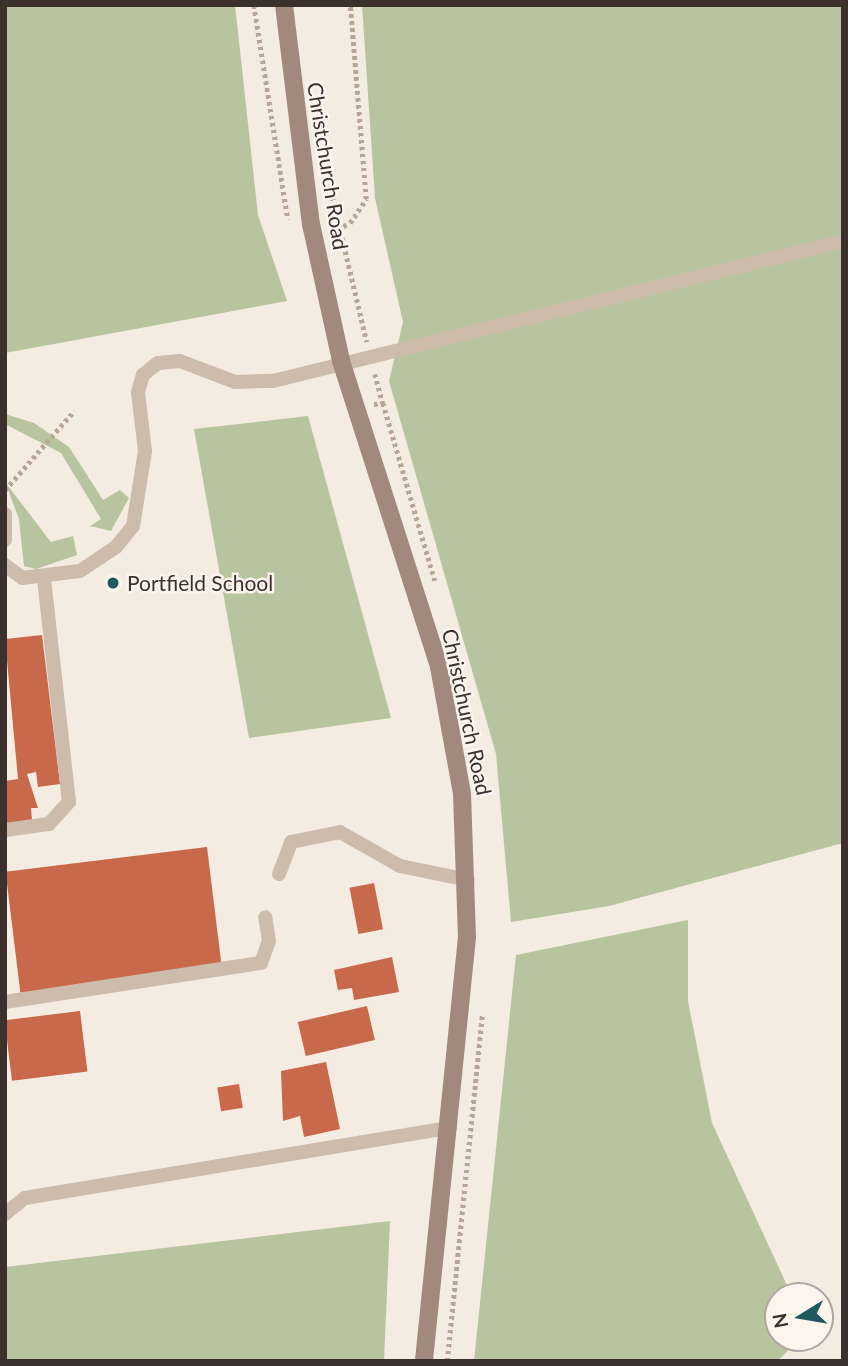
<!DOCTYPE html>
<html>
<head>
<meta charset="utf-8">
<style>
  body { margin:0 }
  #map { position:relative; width:848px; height:1366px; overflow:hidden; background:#f4ebe1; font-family:Lato,sans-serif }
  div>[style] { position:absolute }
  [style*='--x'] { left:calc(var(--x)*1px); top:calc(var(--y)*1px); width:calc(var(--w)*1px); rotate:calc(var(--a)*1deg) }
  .green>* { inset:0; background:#b8c4a0 }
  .building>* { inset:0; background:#c8694b; transform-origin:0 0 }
  .path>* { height:4.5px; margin-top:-2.25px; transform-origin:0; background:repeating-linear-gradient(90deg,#b9a596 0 3.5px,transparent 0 7px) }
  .lane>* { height:14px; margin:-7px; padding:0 7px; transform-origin:7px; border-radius:7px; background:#cdbbac }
  .secondary>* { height:18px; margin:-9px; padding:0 9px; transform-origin:9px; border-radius:9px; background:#a18a7d }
  .dots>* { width:19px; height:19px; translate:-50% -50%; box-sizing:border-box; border:4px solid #fbf5ee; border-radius:50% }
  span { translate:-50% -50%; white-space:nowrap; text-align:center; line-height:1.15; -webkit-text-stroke:5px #fbf5ee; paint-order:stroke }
  .street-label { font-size:21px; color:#3b302b }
  .poi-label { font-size:21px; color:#3b302b }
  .left { translate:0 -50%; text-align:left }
  .frame { position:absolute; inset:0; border:7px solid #3b302b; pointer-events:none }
  .north { position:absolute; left:764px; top:1282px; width:70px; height:70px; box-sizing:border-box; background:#fbf5ee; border:2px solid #aea6a0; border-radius:50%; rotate:259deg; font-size:19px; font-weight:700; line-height:28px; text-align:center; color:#3b302b }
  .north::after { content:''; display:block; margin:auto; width:24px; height:32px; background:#1f5a5e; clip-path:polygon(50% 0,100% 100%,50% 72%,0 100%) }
</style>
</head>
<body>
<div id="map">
  <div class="green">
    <i style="clip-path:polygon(5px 5px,235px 5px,258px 215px,287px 301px,5px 353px)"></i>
    <i style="clip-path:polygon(362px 5px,843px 5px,843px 843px,609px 906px,511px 922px,496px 754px,389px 381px,403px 322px,375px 198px)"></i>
    <i style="clip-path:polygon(5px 414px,34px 423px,69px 447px,103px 500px,120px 490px,129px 498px,111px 531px,90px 526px,101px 519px,61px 453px,5px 424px)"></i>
    <i style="clip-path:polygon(308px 416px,391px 718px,249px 738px,194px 429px)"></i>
    <i style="clip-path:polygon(5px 482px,51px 542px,73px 536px,77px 555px,36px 569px,24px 566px,19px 519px)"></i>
    <i style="clip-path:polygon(688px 920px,688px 1001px,712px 1123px,792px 1296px,778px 1296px,778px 1338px,793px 1338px,787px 1352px,777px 1361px,474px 1361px,516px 955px)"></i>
    <i style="clip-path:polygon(390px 1221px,384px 1361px,5px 1361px,5px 1267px)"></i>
  </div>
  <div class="building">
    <i style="clip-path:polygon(42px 635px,60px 784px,38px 787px,36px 772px,27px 774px,38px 808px,31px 808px,32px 820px,5px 824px,5px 781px,18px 779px,5px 639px)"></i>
    <i style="left:207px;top:847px;width:122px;height:203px;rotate:83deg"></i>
    <i style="left:374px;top:883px;width:47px;height:25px;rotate:79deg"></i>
    <i style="clip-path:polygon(392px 957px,399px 992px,354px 1000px,352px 988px,338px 990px,334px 970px)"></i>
    <i style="left:367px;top:1006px;width:35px;height:71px;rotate:77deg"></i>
    <i style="left:80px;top:1011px;width:61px;height:76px;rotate:83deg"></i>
    <i style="clip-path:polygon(326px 1062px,340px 1129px,304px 1137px,300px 1116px,283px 1121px,281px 1071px)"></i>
    <i style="left:239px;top:1084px;width:24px;height:22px;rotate:81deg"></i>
  </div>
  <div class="path">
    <i style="--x:254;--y:5;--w:217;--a:81"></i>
    <i style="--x:324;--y:191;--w:7;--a:-8"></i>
    <i style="--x:331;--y:190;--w:156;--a:76.7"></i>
    <i style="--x:337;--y:229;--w:14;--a:-25"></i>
    <i style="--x:350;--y:223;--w:29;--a:-56"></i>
    <i style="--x:366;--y:199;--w:195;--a:-94.7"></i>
    <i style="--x:375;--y:374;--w:30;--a:75"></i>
    <i style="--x:374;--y:404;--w:9;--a:-6"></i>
    <i style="--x:383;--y:403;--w:185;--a:73.7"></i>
    <i style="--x:5;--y:490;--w:105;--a:-48.9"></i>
    <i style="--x:447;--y:1361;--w:348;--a:-84.2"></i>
  </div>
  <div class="lane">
    <i style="--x:5;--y:514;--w:26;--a:90"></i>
    <i style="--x:5;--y:565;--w:21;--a:37"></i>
    <i style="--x:22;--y:578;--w:58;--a:-6.9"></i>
    <i style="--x:80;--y:571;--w:43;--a:-33.7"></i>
    <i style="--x:116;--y:547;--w:27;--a:-51"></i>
    <i style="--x:133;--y:526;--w:76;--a:-80.9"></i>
    <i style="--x:145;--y:451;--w:59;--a:-96.8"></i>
    <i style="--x:138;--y:392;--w:18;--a:-74"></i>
    <i style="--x:143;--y:375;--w:19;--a:-39"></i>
    <i style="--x:158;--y:363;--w:22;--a:-5"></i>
    <i style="--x:180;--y:361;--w:59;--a:20.9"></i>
    <i style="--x:235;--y:382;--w:38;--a:-2"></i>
    <i style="--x:273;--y:381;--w:587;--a:-13.8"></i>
    <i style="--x:5;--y:830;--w:44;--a:-7.8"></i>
    <i style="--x:49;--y:824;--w:30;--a:-48"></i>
    <i style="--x:69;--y:802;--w:224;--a:-96.4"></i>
    <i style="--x:279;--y:874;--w:34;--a:-69"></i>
    <i style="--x:291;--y:842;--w:50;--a:-11.5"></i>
    <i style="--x:340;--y:832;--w:69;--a:29.5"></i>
    <i style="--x:400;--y:866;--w:69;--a:11.6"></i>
    <i style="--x:5;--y:1002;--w:259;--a:-8.7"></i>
    <i style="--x:261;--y:963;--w:23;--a:-70"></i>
    <i style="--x:269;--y:941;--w:24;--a:-99"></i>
    <i style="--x:5;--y:1214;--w:26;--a:-39"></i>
    <i style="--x:25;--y:1198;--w:431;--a:-9.4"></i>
  </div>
  <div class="secondary">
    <i style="--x:284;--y:5;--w:221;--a:83"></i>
    <i style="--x:311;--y:224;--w:140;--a:77.6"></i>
    <i style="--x:341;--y:361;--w:321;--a:72.2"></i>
    <i style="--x:439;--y:667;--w:129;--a:79.7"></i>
    <i style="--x:462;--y:794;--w:143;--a:88"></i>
    <i style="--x:467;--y:937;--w:426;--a:95.8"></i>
  </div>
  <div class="dots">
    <i style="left:113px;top:583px;background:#1f5a5e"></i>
  </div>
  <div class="street-label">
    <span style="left:328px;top:166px;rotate:81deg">Christchurch Road</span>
    <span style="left:467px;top:712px;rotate:78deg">Christchurch Road</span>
  </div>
  <div class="poi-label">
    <span class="left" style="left:127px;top:583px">Portfield School</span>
  </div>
  <div class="frame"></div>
  <div class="north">N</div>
</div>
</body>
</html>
